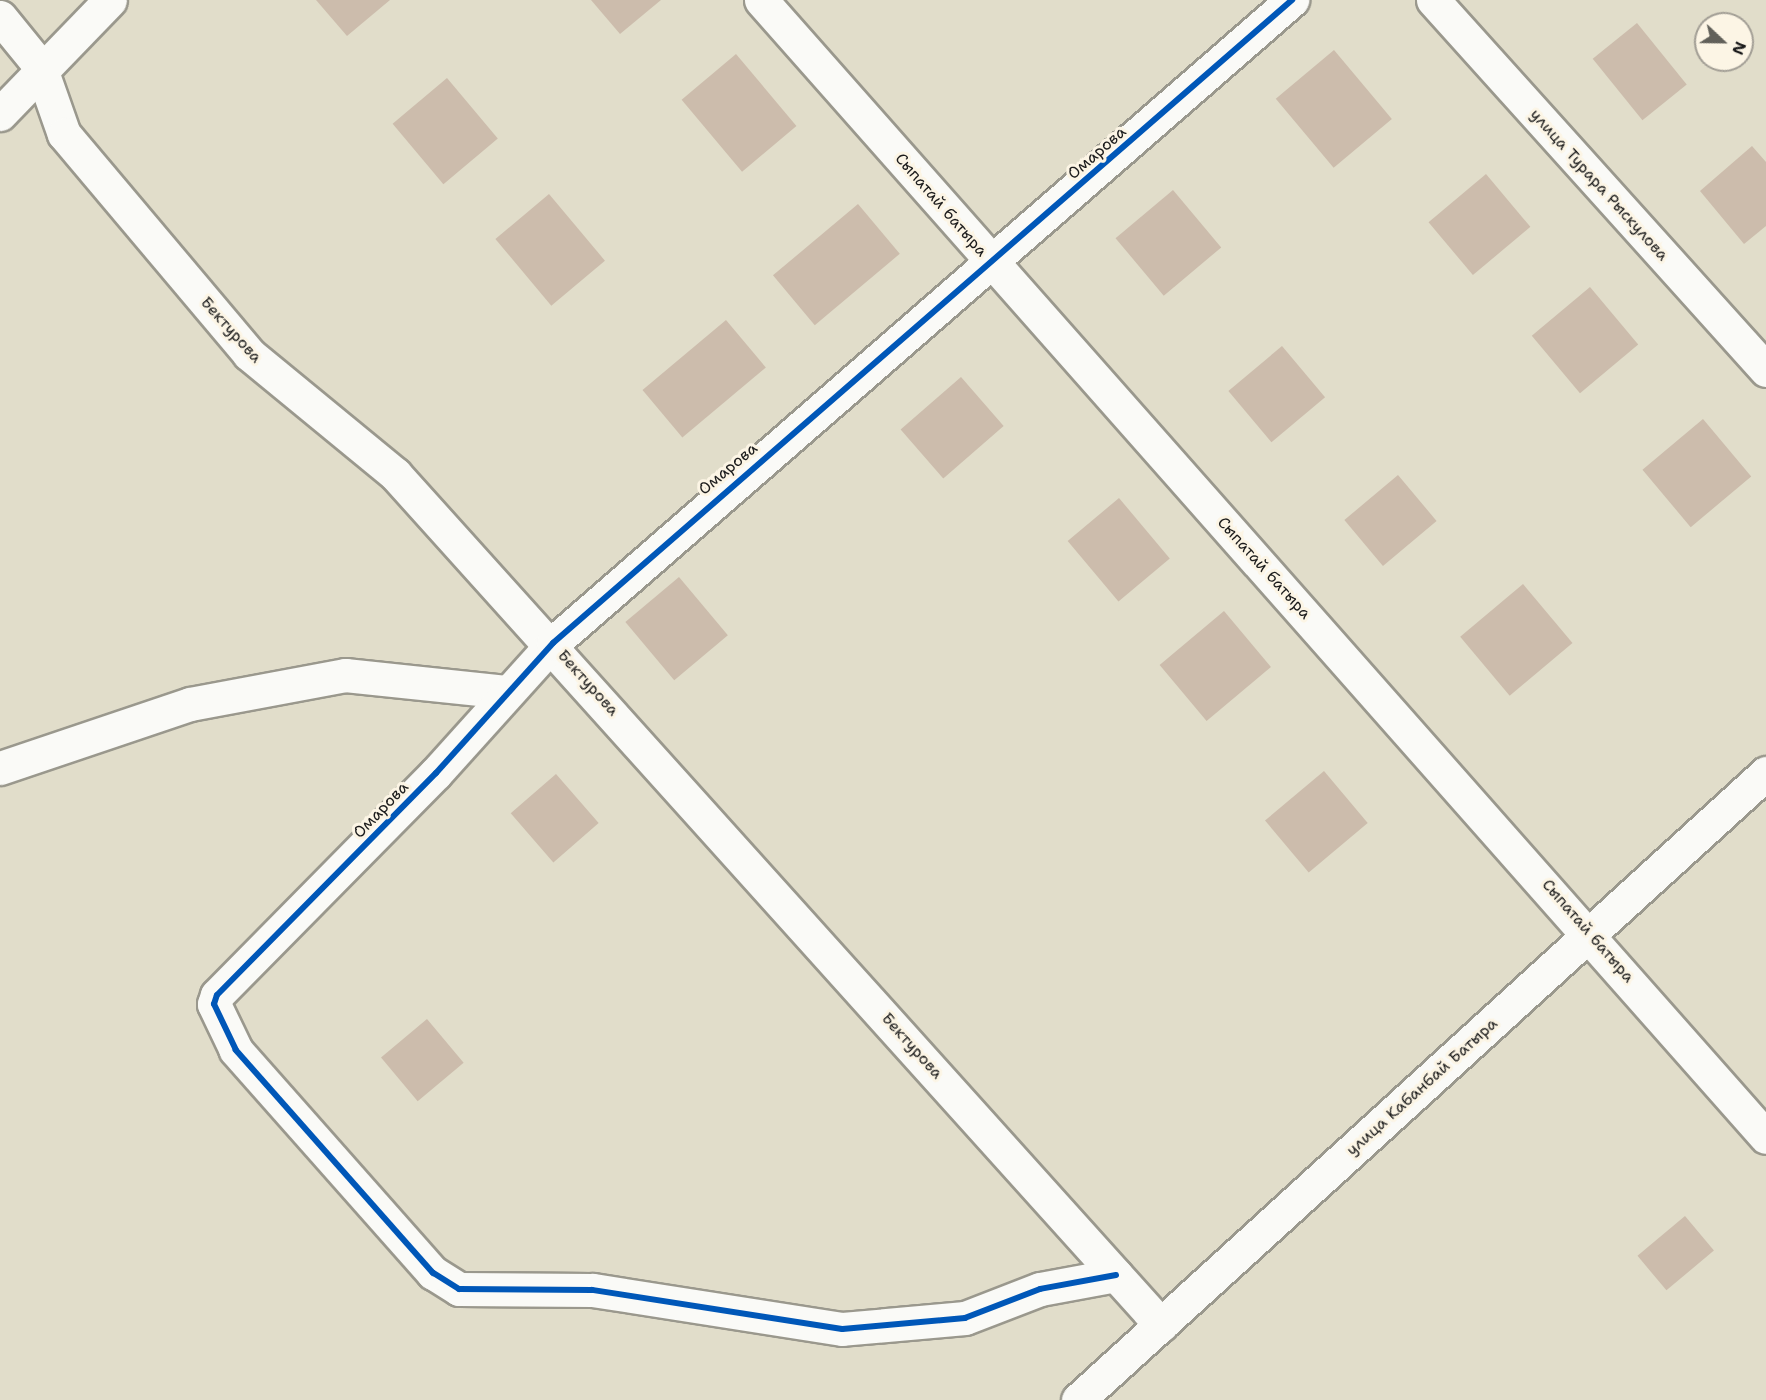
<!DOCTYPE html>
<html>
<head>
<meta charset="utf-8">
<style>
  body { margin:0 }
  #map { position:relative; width:1766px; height:1400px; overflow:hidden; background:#e1ddca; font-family:"Shantell Sans",sans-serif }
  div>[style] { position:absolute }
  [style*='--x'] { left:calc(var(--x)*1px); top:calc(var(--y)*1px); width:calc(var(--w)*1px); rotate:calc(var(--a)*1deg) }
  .building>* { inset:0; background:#ccbcac; transform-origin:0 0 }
  .roads { filter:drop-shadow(2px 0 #9a988d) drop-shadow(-2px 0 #9a988d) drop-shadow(0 2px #9a988d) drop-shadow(0 -2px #9a988d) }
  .minor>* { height:33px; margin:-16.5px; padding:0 16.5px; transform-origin:16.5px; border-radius:16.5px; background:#fafaf7 }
  .cycleway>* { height:6px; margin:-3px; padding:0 3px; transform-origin:3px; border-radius:3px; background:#0057b8 }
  span { translate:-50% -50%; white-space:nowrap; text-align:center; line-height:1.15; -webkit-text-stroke:6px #fcf5e5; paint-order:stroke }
  .street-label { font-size:16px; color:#1c1c1c }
  .north { position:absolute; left:1694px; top:12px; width:60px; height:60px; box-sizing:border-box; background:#fcf5e5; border:2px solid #a29e95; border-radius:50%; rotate:112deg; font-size:16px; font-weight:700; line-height:24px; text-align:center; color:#1c1c1c }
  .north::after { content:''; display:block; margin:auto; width:21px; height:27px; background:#616059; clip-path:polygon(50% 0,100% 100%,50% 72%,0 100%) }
</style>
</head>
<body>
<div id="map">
  <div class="building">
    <i style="clip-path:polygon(316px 0,390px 0,347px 36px)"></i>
    <i style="clip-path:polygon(591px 0,661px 0,620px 34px)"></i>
    <i style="left:1637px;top:23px;width:79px;height:57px;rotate:51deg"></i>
    <i style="left:1334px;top:50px;width:90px;height:76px;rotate:50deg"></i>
    <i style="left:736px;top:54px;width:94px;height:71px;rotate:50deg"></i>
    <i style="left:447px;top:78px;width:79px;height:71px;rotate:50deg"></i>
    <i style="clip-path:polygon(1752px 146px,1766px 162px,1766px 226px,1744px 244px,1700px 191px)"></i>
    <i style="left:1486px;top:174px;width:69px;height:75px;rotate:50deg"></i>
    <i style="left:1173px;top:190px;width:75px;height:75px;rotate:50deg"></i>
    <i style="left:549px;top:194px;width:87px;height:70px;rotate:50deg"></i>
    <i style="left:858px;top:204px;width:65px;height:111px;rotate:50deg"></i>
    <i style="left:1590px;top:287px;width:75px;height:76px;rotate:50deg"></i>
    <i style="left:726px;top:320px;width:62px;height:109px;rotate:50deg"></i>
    <i style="left:1282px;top:346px;width:67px;height:70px;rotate:50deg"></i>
    <i style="left:961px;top:377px;width:65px;height:80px;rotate:49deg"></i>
    <i style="left:1703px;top:419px;width:75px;height:79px;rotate:50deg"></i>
    <i style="left:1398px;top:475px;width:60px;height:70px;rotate:50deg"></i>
    <i style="left:1119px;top:498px;width:79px;height:67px;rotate:50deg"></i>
    <i style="left:679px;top:577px;width:76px;height:70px;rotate:50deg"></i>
    <i style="left:1523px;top:584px;width:77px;height:82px;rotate:50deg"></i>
    <i style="left:1224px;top:611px;width:73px;height:84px;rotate:50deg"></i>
    <i style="left:1324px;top:771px;width:68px;height:77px;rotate:50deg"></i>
    <i style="left:556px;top:774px;width:65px;height:60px;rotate:49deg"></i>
    <i style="left:427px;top:1019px;width:57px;height:60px;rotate:50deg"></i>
    <i style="left:1685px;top:1216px;width:45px;height:62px;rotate:50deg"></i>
  </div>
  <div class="roads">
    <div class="minor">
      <i style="--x:761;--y:0;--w:1517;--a:48.53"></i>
      <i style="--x:1433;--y:0;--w:498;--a:48"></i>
      <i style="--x:0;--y:17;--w:63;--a:50.8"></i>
      <i style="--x:40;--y:66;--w:72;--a:70.6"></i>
      <i style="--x:64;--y:134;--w:287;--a:49.9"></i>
      <i style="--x:249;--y:354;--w:189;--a:39.4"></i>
      <i style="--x:395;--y:474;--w:1145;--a:48.01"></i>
      <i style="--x:0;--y:114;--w:158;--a:-46"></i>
      <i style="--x:0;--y:768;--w:200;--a:-18.6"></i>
      <i style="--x:190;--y:704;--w:158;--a:-10.6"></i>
      <i style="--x:345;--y:675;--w:164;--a:6"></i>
      <i style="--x:1116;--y:1275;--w:77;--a:169.6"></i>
      <i style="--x:1040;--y:1289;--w:80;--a:158.9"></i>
      <i style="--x:965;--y:1318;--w:123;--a:174.9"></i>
      <i style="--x:842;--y:1329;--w:253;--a:-171.1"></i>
      <i style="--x:592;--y:1290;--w:133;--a:-179.6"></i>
      <i style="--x:459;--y:1289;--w:31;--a:-148"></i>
      <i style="--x:433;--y:1273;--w:298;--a:-131.5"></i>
      <i style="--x:236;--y:1050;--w:51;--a:-115.6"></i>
      <i style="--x:214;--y:1004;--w:9;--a:-72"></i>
      <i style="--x:217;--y:995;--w:312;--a:-45.4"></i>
      <i style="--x:436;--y:773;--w:175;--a:-48"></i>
      <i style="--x:553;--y:643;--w:980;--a:-41.03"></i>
      <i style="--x:1078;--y:1400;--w:931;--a:-42.34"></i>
    </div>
  </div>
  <div class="cycleway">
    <i style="--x:1116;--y:1275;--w:77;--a:169.6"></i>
    <i style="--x:1040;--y:1289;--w:80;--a:158.9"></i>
    <i style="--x:965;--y:1318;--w:123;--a:174.9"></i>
    <i style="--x:842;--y:1329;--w:253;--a:-171.1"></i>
    <i style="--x:592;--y:1290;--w:133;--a:-179.6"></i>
    <i style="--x:459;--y:1289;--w:31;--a:-148"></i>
    <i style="--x:433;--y:1273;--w:298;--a:-131.5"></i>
    <i style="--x:236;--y:1050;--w:51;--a:-115.6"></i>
    <i style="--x:214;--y:1004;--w:9;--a:-72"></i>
    <i style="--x:217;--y:995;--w:312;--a:-45.4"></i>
    <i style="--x:436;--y:773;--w:175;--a:-48"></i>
    <i style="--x:553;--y:643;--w:980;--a:-41.03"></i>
  </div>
  <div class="street-label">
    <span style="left:1097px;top:153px;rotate:-41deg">Омарова</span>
    <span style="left:1599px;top:185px;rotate:48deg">улица Турара Рыскулова</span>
    <span style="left:941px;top:205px;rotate:49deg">Сыпатай батыра</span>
    <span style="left:231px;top:330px;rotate:48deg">Бектурова</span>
    <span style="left:728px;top:469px;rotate:-40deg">Омарова</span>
    <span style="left:1264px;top:568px;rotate:48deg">Сыпатай батыра</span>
    <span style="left:588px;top:683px;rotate:48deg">Бектурова</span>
    <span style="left:381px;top:810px;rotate:-46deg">Омарова</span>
    <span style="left:1588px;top:931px;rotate:49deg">Сыпатай батыра</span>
    <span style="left:912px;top:1046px;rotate:48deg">Бектурова</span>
    <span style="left:1422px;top:1087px;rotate:-42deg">улица Кабанбай Батыра</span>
  </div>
  <div class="north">N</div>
</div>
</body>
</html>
